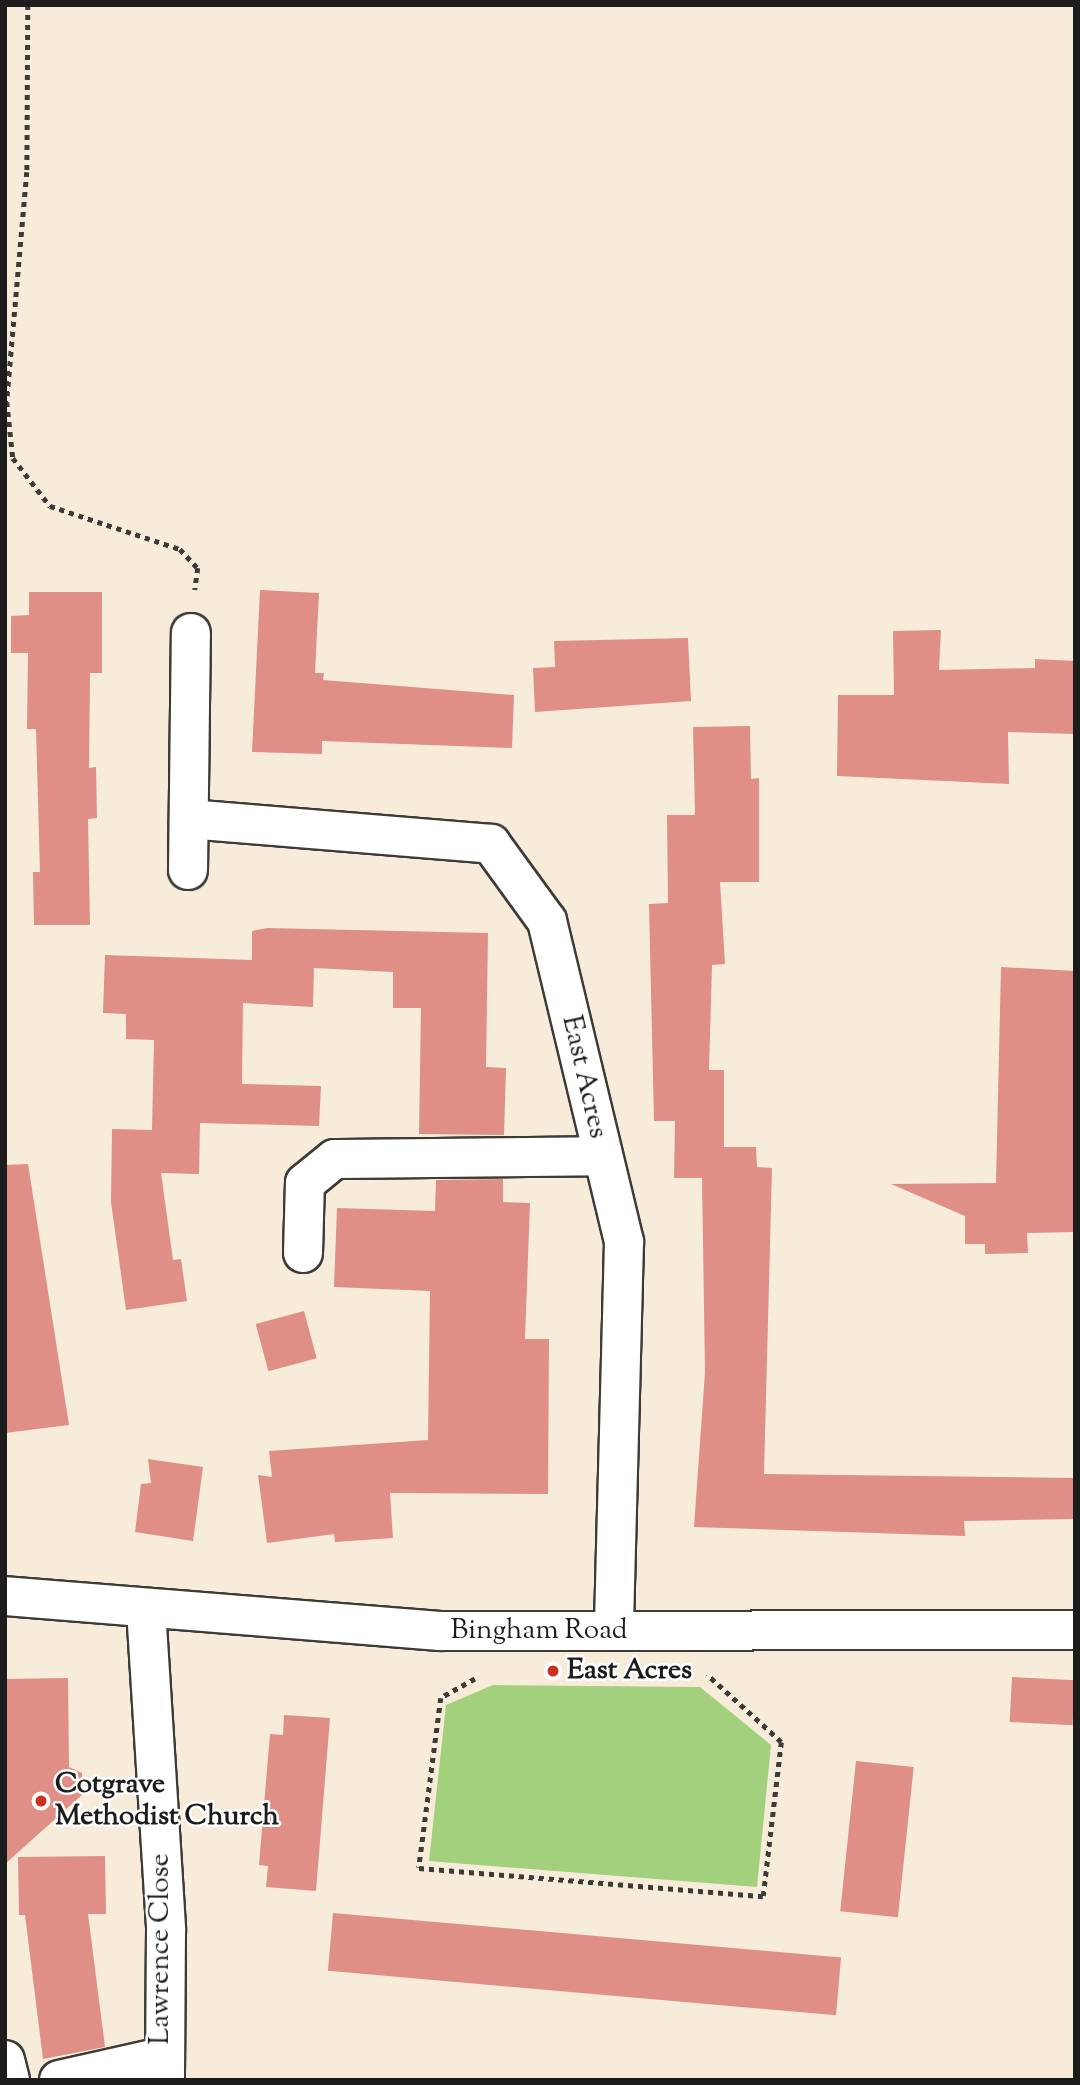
<!DOCTYPE html>
<html>
<head>
<meta charset="utf-8">
<style>
  body { margin:0 }
  #map { position:relative; width:1080px; height:2085px; overflow:hidden; background:#f7ebd9; font-family:"Sorts Mill Goudy",serif }
  div>[style] { position:absolute }
  [style*='--x'] { left:calc(var(--x)*1px); top:calc(var(--y)*1px); width:calc(var(--w)*1px); rotate:calc(var(--a)*1deg) }
  .green>* { inset:0; background:#a2d07d }
  .building>* { inset:0; background:#df8f86; transform-origin:0 0 }
  .path>* { height:4.5px; margin-top:-2.25px; transform-origin:0; background:repeating-linear-gradient(90deg,#3d3b38 0 5px,transparent 0 10px) }
  .roads { filter:drop-shadow(2px 0 #3d3b38) drop-shadow(-2px 0 #3d3b38) drop-shadow(0 2px #3d3b38) drop-shadow(0 -2px #3d3b38) }
  .minor>* { height:38px; margin:-19px; padding:0 19px; transform-origin:19px; border-radius:19px; background:#fff }
  .tertiary>* { height:38px; margin:-19px; padding:0 19px; transform-origin:19px; border-radius:19px; background:#fff }
  .dots>* { width:19px; height:19px; translate:-50% -50%; box-sizing:border-box; border:4px solid #fff; border-radius:50% }
  span { translate:-50% -50%; white-space:nowrap; text-align:center; line-height:1.15; -webkit-text-stroke:5px #fff; paint-order:stroke }
  .street-label { font-size:28px; color:#1c1c1c }
  .poi-label { font-size:28px; color:#1c1c1c; font-weight:700 }
  .left { translate:0 -50%; text-align:left }
  .frame { position:absolute; inset:0; border:7px solid #1c1c1c; pointer-events:none }
</style>
</head>
<body>
<div id="map">
  <div class="green">
    <i style="clip-path:polygon(493px 1685px,700px 1687px,771px 1745px,757px 1887px,429px 1861px,446px 1705px)"></i>
  </div>
  <div class="building">
    <i style="clip-path:polygon(260px 590px,319px 593px,315px 673px,324px 673px,323px 680px,514px 695px,512px 748px,322px 741px,322px 754px,252px 752px)"></i>
    <i style="clip-path:polygon(29px 592px,102px 592px,102px 673px,90px 673px,89px 768px,96px 767px,97px 818px,88px 819px,90px 925px,34px 925px,33px 872px,40px 872px,36px 729px,27px 729px,28px 653px,11px 653px,11px 616px,29px 615px)"></i>
    <i style="clip-path:polygon(941px 630px,939px 670px,1035px 668px,1035px 659px,1075px 661px,1075px 734px,1008px 732px,1009px 784px,837px 776px,838px 695px,894px 695px,893px 631px)"></i>
    <i style="clip-path:polygon(688px 638px,691px 701px,535px 712px,533px 668px,555px 667px,554px 641px)"></i>
    <i style="clip-path:polygon(750px 726px,751px 779px,759px 778px,759px 882px,720px 882px,725px 964px,712px 965px,709px 1070px,724px 1070px,724px 1147px,756px 1147px,757px 1167px,772px 1168px,764px 1474px,1075px 1478px,1075px 1519px,964px 1521px,965px 1536px,694px 1527px,705px 1372px,702px 1178px,674px 1178px,675px 1121px,654px 1121px,649px 904px,668px 903px,667px 815px,695px 815px,693px 727px)"></i>
    <i style="clip-path:polygon(267px 928px,488px 933px,486px 1067px,506px 1068px,504px 1135px,419px 1134px,421px 1008px,393px 1008px,393px 972px,314px 968px,313px 1007px,243px 1003px,242px 1084px,321px 1086px,319px 1126px,200px 1123px,199px 1174px,161px 1173px,173px 1260px,181px 1259px,187px 1301px,126px 1310px,111px 1202px,112px 1129px,152px 1130px,154px 1040px,126px 1039px,126px 1014px,103px 1013px,105px 955px,252px 960px,252px 931px)"></i>
    <i style="clip-path:polygon(1001px 967px,1075px 971px,1075px 1232px,1027px 1233px,1028px 1253px,985px 1254px,985px 1244px,965px 1244px,965px 1216px,891px 1184px,996px 1183px)"></i>
    <i style="clip-path:polygon(28px 1164px,69px 1425px,5px 1433px,5px 1165px)"></i>
    <i style="clip-path:polygon(503px 1179px,503px 1202px,530px 1203px,525px 1339px,549px 1339px,548px 1494px,390px 1493px,393px 1538px,335px 1542px,334px 1534px,267px 1543px,258px 1475px,272px 1477px,269px 1451px,428px 1440px,430px 1291px,334px 1287px,337px 1208px,435px 1211px,436px 1180px)"></i>
    <i style="left:304px;top:1311px;width:49px;height:50px;rotate:75deg"></i>
    <i style="clip-path:polygon(148px 1459px,203px 1467px,193px 1541px,135px 1532px,141px 1484px,151px 1483px)"></i>
    <i style="left:1012px;top:1677px;width:63px;height:45px;rotate:3deg"></i>
    <i style="clip-path:polygon(68px 1678px,69px 1767px,82px 1773px,82px 1795px,5px 1864px,5px 1679px)"></i>
    <i style="clip-path:polygon(284px 1715px,330px 1718px,316px 1891px,266px 1887px,268px 1866px,259px 1865px,270px 1734px,283px 1735px)"></i>
    <i style="left:856px;top:1761px;width:58px;height:151px;rotate:6deg"></i>
    <i style="clip-path:polygon(105px 1856px,106px 1914px,88px 1914px,105px 2047px,43px 2059px,25px 1915px,19px 1915px,18px 1857px)"></i>
    <i style="left:333px;top:1913px;width:510px;height:58px;rotate:5deg"></i>
  </div>
  <div class="path">
    <i style="--x:28;--y:5;--w:167;--a:90.3"></i>
    <i style="--x:27;--y:172;--w:231;--a:95"></i>
    <i style="--x:7;--y:402;--w:56;--a:83.9"></i>
    <i style="--x:13;--y:458;--w:61;--a:52.4"></i>
    <i style="--x:50;--y:506;--w:137;--a:18.3"></i>
    <i style="--x:180;--y:549;--w:26;--a:47"></i>
    <i style="--x:198;--y:568;--w:22;--a:98"></i>
    <i style="--x:475;--y:1679;--w:39;--a:151"></i>
    <i style="--x:441;--y:1698;--w:171;--a:97.4"></i>
    <i style="--x:419;--y:1868;--w:345;--a:4.7"></i>
    <i style="--x:763;--y:1896;--w:155;--a:-83.3"></i>
    <i style="--x:781;--y:1742;--w:100;--a:-137.8"></i>
  </div>
  <div class="roads">
    <div class="minor">
      <i style="--x:189;--y:819;--w:303;--a:4.7"></i>
      <i style="--x:491;--y:844;--w:95;--a:54"></i>
      <i style="--x:547;--y:921;--w:330;--a:76.5"></i>
      <i style="--x:624;--y:1242;--w:389;--a:91.5"></i>
      <i style="--x:188;--y:870;--w:237;--a:-89.3"></i>
      <i style="--x:303;--y:1253;--w:70;--a:-88.4"></i>
      <i style="--x:305;--y:1183;--w:38;--a:-39"></i>
      <i style="--x:335;--y:1159;--w:268;--a:-0.6"></i>
      <i style="--x:146;--y:1609;--w:322;--a:86.4"></i>
      <i style="--x:166;--y:1930;--w:150;--a:90.4"></i>
      <i style="--x:5;--y:2060;--w:21;--a:76"></i>
      <i style="--x:59;--y:2080;--w:106;--a:-12.6"></i>
    </div>
    <div class="tertiary">
      <i style="--x:5;--y:1596;--w:436;--a:4.6"></i>
      <i style="--x:440;--y:1631;--w:635;--a:-0.09"></i>
    </div>
  </div>
  <div class="dots">
    <i style="left:553px;top:1671px;background:#c8321e"></i>
    <i style="left:41px;top:1801px;background:#c8321e"></i>
  </div>
  <div class="street-label">
    <span style="left:584px;top:1077px;rotate:77deg">East Acres</span>
    <span style="left:539px;top:1631px">Bingham Road</span>
    <span style="left:161px;top:1949px;rotate:-90deg">Lawrence Close</span>
  </div>
  <div class="poi-label">
    <span class="left" style="left:567px;top:1671px">East Acres</span>
    <span class="left" style="left:55px;top:1801px">Cotgrave<br>Methodist Church</span>
  </div>
  <div class="frame"></div>
</div>
</body>
</html>
